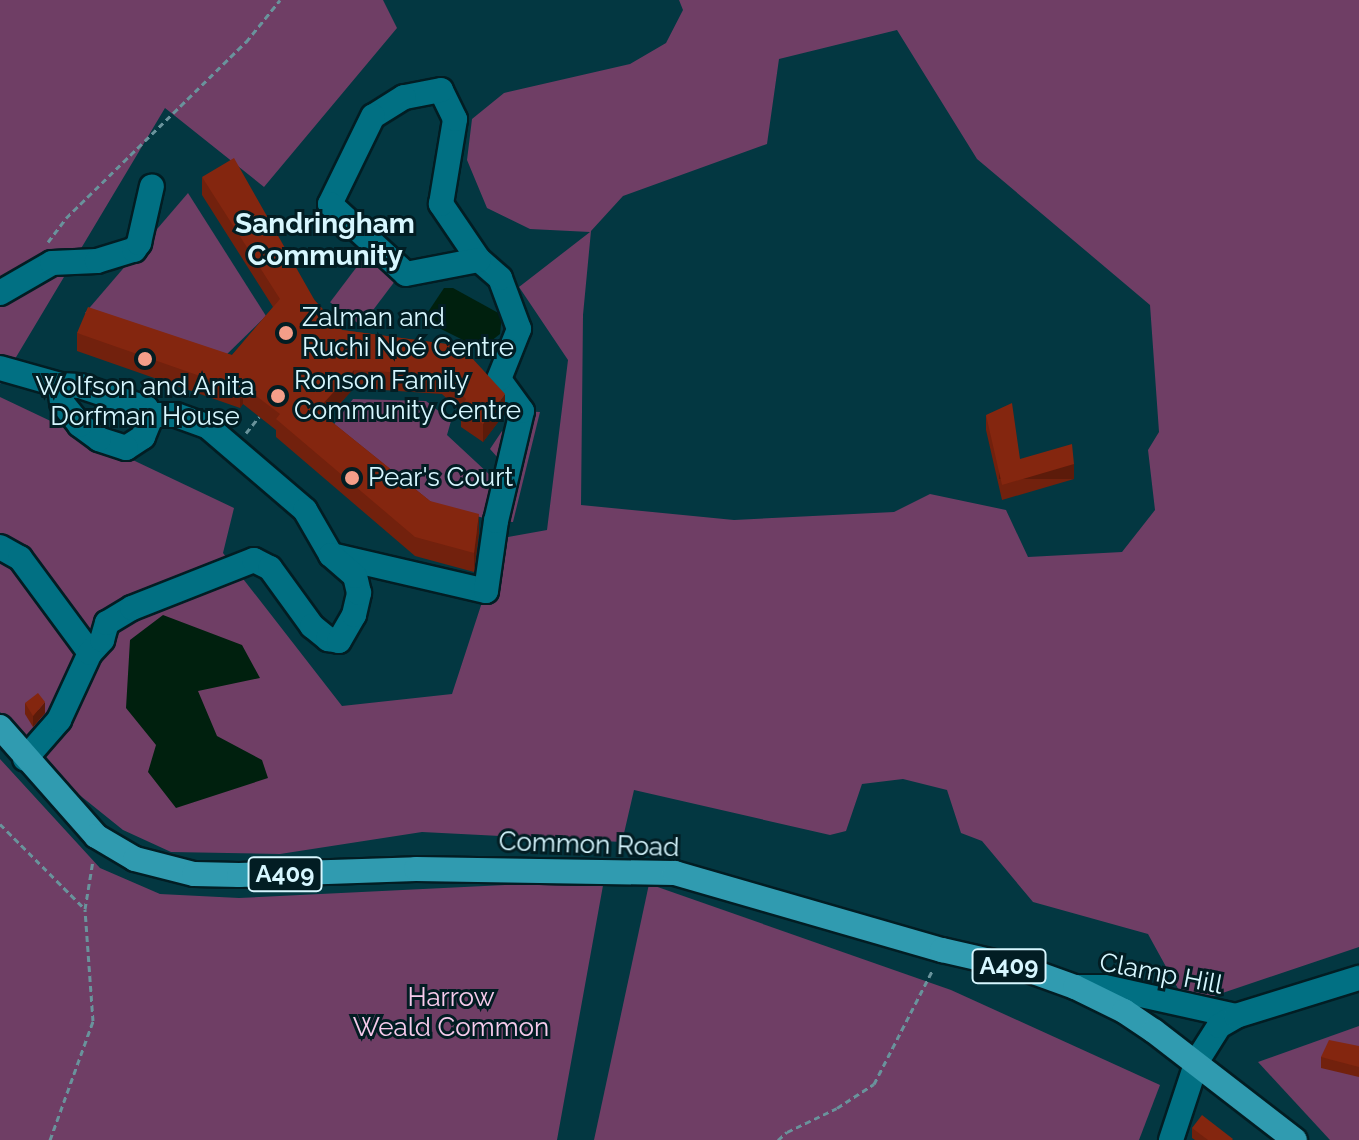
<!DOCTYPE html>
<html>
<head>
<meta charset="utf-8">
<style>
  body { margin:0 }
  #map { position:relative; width:1359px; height:1140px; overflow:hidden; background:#033741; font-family:Raleway,sans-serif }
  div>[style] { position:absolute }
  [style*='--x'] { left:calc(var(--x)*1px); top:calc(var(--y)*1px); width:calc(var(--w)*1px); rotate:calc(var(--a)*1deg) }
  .green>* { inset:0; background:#6f3e65; transform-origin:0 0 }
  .water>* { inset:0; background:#00200e }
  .path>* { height:3px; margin-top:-1.5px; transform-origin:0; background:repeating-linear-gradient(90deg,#69939c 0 6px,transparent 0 10px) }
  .roads { filter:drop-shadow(2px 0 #021d23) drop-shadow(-2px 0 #021d23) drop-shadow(0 2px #021d23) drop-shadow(0 -2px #021d23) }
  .minor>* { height:24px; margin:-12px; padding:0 12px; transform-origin:12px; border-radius:12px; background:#017083 }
  .major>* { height:24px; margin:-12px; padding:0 12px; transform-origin:12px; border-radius:12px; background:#309bb0 }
  .wall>* { inset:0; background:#72210d }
  .shaded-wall>* { inset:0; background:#5c1b0a; transform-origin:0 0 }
  .building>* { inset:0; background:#84260f }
  .dots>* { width:22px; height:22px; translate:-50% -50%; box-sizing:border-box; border:4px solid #021d23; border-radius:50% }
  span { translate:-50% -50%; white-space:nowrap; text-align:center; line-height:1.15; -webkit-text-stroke:6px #021d23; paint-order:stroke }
  .shield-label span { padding:2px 6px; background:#021d23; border:2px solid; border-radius:6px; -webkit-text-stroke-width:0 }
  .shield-label { font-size:24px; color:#d7f7ff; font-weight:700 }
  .poi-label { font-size:26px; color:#d7f7ff }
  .left { translate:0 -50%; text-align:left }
  .street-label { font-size:26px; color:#d7f7ff }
  .park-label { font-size:26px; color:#f7cbec }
  .neighbourhood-label { font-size:28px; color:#d7f7ff; font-weight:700 }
</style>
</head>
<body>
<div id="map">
  <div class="green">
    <i style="clip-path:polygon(0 0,383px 0,397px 28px,264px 187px,165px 108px,0 384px)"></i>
    <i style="clip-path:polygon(evenodd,679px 0,1359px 0,1359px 947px,1187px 1005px,1148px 934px,1033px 902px,982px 841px,961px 833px,947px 790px,903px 779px,862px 784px,846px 831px,830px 835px,634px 790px,622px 842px,422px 832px,280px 854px,171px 852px,123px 830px,77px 793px,0 712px,0 397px,234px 508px,223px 553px,342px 706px,452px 694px,503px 538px,547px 530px,568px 360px,519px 287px,590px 232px,530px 229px,487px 208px,467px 160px,472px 119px,504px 93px,630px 64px,666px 43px,683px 10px,679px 0,897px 30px,977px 159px,1150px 305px,1159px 432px,1148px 450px,1155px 510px,1122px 552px,1028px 557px,1006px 510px,930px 494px,894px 512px,734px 520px,581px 505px,583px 315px,591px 231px,623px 196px,767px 144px,779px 59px,897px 30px)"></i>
    <i style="clip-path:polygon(188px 193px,266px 316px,222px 359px,85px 313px)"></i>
    <i style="left:368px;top:252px;width:39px;height:63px;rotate:37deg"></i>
    <i style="clip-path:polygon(353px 399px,426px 401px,451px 421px,447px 435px,504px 488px,514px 441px,498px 458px,490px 449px,502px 431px,515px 439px,522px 411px,540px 412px,513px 522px,496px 521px,432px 505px,332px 427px)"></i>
    <i style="clip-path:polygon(0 759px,100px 868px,160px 894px,239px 898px,604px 880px,557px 1140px,0 1140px)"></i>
    <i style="clip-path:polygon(649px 884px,951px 990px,1160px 1085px,1139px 1140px,594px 1140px)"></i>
    <i style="clip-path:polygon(1359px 1026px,1359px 1140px,1330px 1140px,1258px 1062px)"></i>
  </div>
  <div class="water">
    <i style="clip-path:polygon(444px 288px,453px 288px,502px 315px,500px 334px,481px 349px,427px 322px,428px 312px)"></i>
    <i style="clip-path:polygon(163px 615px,242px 645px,260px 678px,198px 691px,217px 736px,262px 760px,268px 778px,176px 808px,148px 772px,156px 745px,126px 708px,130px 640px)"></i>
  </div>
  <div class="path">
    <i style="--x:48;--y:242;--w:30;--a:-53"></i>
    <i style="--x:66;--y:218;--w:252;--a:-44.4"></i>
    <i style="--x:246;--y:42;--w:54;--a:-51"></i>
    <i style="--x:246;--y:433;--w:21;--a:-51"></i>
    <i style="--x:0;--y:824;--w:120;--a:45"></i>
    <i style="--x:50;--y:1140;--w:127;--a:-70.1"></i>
    <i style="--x:93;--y:1021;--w:112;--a:-94.1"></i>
    <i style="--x:85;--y:909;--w:50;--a:-80.7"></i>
    <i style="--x:778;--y:1140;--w:12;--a:-42"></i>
    <i style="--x:787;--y:1132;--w:55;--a:-25.6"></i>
    <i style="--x:837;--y:1108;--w:44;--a:-33"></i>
    <i style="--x:874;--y:1084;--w:129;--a:-62.8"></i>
  </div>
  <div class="roads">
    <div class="minor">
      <i style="--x:0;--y:293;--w:60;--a:-30"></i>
      <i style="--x:52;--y:263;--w:45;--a:-2.5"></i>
      <i style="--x:97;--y:261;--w:39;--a:-17"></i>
      <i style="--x:134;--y:250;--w:9;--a:-54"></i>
      <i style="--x:139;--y:243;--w:58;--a:-77.2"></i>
      <i style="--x:0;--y:368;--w:62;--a:15.8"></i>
      <i style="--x:60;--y:385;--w:20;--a:3"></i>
      <i style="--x:80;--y:386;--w:70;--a:18.4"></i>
      <i style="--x:146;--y:408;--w:14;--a:78"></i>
      <i style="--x:149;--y:422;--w:16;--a:112"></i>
      <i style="--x:143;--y:437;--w:20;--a:147"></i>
      <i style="--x:126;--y:448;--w:28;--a:-162"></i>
      <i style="--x:99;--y:439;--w:24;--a:-144"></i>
      <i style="--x:80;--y:425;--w:28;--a:-129"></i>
      <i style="--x:62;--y:403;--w:18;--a:-96"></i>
      <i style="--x:150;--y:415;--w:26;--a:0"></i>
      <i style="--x:176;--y:415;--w:33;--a:20"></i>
      <i style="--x:207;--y:426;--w:129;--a:40.6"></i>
      <i style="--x:305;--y:510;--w:52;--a:60"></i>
      <i style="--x:331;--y:555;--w:159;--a:13.1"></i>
      <i style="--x:486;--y:591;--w:71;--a:-81.9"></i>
      <i style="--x:496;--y:521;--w:113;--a:-76.7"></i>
      <i style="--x:522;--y:411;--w:39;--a:-126"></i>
      <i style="--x:499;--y:379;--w:54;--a:-68.2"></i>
      <i style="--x:519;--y:329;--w:54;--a:-110.4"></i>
      <i style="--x:500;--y:278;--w:28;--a:-139"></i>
      <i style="--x:479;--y:260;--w:68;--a:-124.2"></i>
      <i style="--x:441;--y:204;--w:86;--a:-80.6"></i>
      <i style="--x:455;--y:119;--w:32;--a:-116"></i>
      <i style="--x:441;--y:90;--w:38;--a:169"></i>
      <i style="--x:404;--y:97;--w:36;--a:148"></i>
      <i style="--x:373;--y:116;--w:98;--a:116"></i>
      <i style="--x:330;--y:204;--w:103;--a:42.6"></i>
      <i style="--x:406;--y:274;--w:74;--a:-10.9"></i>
      <i style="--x:0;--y:547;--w:23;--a:29"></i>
      <i style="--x:20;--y:558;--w:118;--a:53.6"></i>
      <i style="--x:25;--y:759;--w:52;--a:-48.9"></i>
      <i style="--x:59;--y:720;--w:74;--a:-65.2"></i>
      <i style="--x:90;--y:653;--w:18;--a:-47"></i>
      <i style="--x:102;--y:640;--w:18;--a:-74"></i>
      <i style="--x:107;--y:623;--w:29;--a:-31"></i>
      <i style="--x:132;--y:608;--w:131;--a:-21.5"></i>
      <i style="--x:254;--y:560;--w:18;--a:27"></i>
      <i style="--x:270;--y:568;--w:72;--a:54.1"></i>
      <i style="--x:312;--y:626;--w:21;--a:39"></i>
      <i style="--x:328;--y:639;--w:11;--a:10"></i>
      <i style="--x:339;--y:641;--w:30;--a:-60"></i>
      <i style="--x:354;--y:615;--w:23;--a:-77"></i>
      <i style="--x:359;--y:593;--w:17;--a:-103"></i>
      <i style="--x:355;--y:576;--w:32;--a:-139"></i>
      <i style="--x:1075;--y:987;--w:30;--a:0"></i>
      <i style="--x:1105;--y:987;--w:134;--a:12.5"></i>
      <i style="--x:1171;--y:1140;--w:83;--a:-71.8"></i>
      <i style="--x:1197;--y:1061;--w:41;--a:-57.8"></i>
      <i style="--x:1219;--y:1026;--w:20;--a:-30"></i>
      <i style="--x:1236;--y:1016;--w:129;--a:-17.2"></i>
    </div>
    <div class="major">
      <i style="--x:0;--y:727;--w:145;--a:48.6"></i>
      <i style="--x:96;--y:836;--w:45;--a:30.5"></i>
      <i style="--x:135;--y:859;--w:61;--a:14.3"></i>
      <i style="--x:194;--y:874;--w:45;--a:1.3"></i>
      <i style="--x:239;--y:875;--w:177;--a:-1.9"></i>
      <i style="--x:416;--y:869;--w:259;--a:0.9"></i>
      <i style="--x:675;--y:873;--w:278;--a:16.1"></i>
      <i style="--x:942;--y:950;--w:85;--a:12.9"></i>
      <i style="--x:1025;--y:969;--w:53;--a:19.8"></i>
      <i style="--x:1075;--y:987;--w:55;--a:26.1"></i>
      <i style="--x:1124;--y:1011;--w:36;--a:34"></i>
      <i style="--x:1154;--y:1031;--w:178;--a:37.7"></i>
    </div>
  </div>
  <div class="wall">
    <i style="clip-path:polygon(202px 177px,342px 330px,461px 346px,505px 413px,483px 442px,461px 427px,461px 412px,442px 394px,354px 388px,327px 418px,430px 501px,479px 532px,474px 572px,415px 556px,276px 437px,276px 430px,243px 404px,240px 408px,77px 351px,77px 333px,232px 355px,273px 307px,202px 195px)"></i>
    <i style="clip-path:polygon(986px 415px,1020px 459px,1074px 479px,1002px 500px,986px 430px)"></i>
    <i style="clip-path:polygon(25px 703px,45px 713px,33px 727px,25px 714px)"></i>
    <i style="clip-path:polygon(1359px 1046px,1359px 1077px,1321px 1068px,1321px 1057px)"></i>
    <i style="clip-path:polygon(1192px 1128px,1233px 1140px,1195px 1140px,1192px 1138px)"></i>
  </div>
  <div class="shaded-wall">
    <i style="clip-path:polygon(354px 370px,354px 388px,317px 429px,317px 410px)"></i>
    <i style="clip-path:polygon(243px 386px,243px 404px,240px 408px,240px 390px)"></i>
    <i style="clip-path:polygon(505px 394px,505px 413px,483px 442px,483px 424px)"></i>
    <i style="left:1074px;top:464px;width:15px;height:75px;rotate:90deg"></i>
    <i style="clip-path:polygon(479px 514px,479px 532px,474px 572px,474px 553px)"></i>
    <i style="clip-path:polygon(45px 702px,45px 713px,33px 727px,33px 716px)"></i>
  </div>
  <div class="building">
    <i style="clip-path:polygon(234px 158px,315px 301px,342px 330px,461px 346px,505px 394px,483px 424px,461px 409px,466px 399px,442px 375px,354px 370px,317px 410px,430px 501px,479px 514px,474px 553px,415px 537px,276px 419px,280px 414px,243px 386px,240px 390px,77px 333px,88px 307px,232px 355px,280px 299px,202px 177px)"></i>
    <i style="clip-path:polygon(1012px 403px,1020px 459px,1072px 444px,1074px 464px,1002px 485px,986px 415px)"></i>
    <i style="clip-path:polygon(38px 693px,45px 702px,33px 716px,25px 703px)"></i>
    <i style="clip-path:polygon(1329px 1040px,1359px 1046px,1359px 1067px,1321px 1057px)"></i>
    <i style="clip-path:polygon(1202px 1115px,1233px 1139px,1232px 1140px,1208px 1140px,1192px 1128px)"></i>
  </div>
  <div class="dots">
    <i style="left:286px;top:333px;background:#f49e89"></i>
    <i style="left:145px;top:359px;background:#f49e89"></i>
    <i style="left:278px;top:396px;background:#f49e89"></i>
    <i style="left:352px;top:478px;background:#f49e89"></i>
  </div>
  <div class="shield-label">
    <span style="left:285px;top:874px">A409</span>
    <span style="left:1009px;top:966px">A409</span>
  </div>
  <div class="poi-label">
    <span class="left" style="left:302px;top:333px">Zalman and<br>Ruchi Noé Centre</span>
    <span class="left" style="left:294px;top:396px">Ronson Family<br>Community Centre</span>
    <span style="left:145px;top:402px">Wolfson and Anita<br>Dorfman House</span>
    <span class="left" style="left:368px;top:478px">Pear's Court</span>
  </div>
  <div class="street-label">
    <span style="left:589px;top:845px;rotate:2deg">Common Road</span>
    <span style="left:1161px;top:974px;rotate:11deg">Clamp Hill</span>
  </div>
  <div class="park-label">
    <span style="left:451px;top:1013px">Harrow<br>Weald Common</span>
  </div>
  <div class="neighbourhood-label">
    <span style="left:325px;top:240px">Sandringham<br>Community</span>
  </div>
</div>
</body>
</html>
